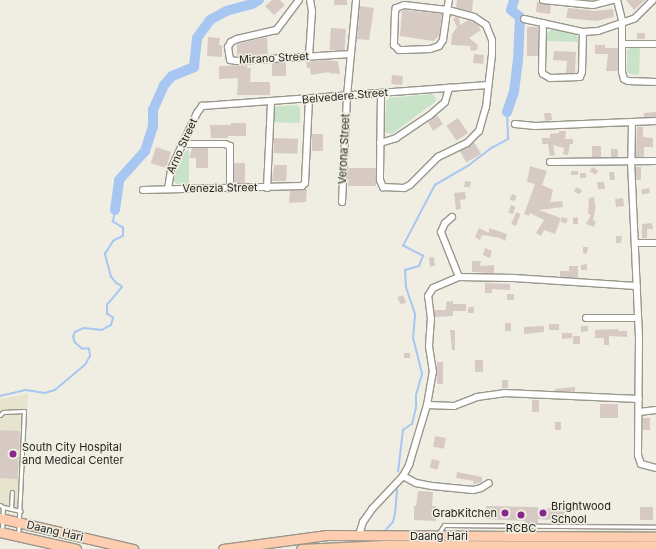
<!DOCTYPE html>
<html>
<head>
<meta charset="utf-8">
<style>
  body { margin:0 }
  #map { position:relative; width:656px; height:549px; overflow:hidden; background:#f0eee2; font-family:Inter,sans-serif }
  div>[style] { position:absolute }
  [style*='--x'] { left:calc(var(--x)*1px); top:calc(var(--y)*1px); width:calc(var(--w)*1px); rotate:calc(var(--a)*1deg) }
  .built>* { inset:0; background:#e6e3cf }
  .green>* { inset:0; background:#c8e3c8 }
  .stream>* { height:1.5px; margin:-0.75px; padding:0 0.75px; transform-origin:0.75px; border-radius:0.75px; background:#a7c7f2 }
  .river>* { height:10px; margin:-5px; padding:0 5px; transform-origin:5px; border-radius:5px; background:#a7c7f2 }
  .building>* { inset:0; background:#d7cac5; transform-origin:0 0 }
  .roads { filter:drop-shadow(1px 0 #99978c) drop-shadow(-1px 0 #99978c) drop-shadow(0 1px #99978c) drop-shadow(0 -1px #99978c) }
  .service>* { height:3px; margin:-1.5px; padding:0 1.5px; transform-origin:1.5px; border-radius:1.5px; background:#fff }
  .minor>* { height:6px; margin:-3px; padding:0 3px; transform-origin:3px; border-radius:3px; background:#fff }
  .primary>* { height:9px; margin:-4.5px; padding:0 4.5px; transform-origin:4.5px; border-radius:4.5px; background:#fecdb0 }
  .dots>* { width:11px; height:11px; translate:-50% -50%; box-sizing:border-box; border:2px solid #f0eee2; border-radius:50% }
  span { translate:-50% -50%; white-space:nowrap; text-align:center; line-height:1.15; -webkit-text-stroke:3px #f0eee2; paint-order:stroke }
  .street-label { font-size:11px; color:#25241f }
  .poi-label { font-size:11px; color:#25241f }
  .left { translate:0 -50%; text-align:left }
  .right { translate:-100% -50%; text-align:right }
</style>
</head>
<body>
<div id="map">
  <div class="built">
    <i style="clip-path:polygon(28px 394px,22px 513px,0 509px,0 399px)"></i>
  </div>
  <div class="green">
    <i style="clip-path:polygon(552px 29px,575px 33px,578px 37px,578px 42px,547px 41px,547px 33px)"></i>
    <i style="clip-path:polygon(631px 47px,640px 47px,639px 75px,629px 74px,627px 71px,627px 51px)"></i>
    <i style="clip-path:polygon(432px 94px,436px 98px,435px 102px,392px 134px,385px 132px,386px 102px,389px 98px)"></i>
    <i style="clip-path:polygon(297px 105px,300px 109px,300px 123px,271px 122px,274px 107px)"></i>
    <i style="clip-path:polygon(189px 149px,189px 185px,177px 184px,172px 180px,174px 168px,180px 155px)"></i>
  </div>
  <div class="stream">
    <i style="--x:0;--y:396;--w:27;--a:-13"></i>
    <i style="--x:26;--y:390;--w:19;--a:9"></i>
    <i style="--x:45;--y:393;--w:10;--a:-17"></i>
    <i style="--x:55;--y:390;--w:39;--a:-40"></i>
    <i style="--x:85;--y:365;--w:10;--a:-61"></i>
    <i style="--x:90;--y:356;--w:7;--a:-98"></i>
    <i style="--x:89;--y:349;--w:7;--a:180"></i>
    <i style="--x:82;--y:349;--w:9;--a:-139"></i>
    <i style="--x:75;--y:343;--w:6;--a:-108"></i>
    <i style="--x:73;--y:337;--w:5;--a:-68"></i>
    <i style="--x:75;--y:332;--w:10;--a:-24"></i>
    <i style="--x:84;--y:328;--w:18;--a:6"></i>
    <i style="--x:102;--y:330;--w:10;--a:-29"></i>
    <i style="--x:111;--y:325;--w:7;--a:-74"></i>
    <i style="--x:113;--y:318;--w:7;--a:-146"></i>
    <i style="--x:107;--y:314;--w:9;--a:-90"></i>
    <i style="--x:107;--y:305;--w:23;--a:-50"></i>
    <i style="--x:122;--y:287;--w:7;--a:-146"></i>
    <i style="--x:116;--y:283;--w:8;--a:-130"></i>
    <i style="--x:111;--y:277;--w:24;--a:-105"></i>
    <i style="--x:105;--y:254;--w:15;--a:-58"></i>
    <i style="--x:113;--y:241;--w:11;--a:-27"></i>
    <i style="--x:123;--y:236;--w:8;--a:-90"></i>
    <i style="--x:123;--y:228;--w:12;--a:-149"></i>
    <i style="--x:113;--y:222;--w:12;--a:-81"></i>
    <i style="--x:398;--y:472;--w:42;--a:-83.2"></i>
    <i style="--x:403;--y:430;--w:11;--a:-34"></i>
    <i style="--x:412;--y:424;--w:16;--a:-76"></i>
    <i style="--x:416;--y:408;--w:13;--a:-90"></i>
    <i style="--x:416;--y:395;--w:22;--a:-74"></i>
    <i style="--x:422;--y:374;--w:36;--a:-104"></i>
    <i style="--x:413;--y:339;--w:25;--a:-85"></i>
    <i style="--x:415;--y:314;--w:28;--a:-109"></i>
    <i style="--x:406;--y:288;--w:18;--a:-93"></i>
    <i style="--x:405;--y:270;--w:15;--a:-16"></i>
    <i style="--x:419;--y:266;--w:11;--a:-68"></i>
    <i style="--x:423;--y:256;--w:22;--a:-153"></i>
    <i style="--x:403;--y:246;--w:69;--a:-62.3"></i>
    <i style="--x:435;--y:185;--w:39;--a:-30"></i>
    <i style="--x:469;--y:165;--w:26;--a:-37"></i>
    <i style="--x:490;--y:149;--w:21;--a:-29"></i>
    <i style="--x:508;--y:139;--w:27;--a:-92"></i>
    <i style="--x:384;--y:532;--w:13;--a:-48"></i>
    <i style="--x:393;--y:522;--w:8;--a:-76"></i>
    <i style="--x:395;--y:514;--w:24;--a:-85"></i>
  </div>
  <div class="river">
    <i style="--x:507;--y:112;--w:21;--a:-71"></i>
    <i style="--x:514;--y:92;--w:31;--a:-83"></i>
    <i style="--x:518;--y:61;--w:44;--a:-87.4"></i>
    <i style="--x:520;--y:17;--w:11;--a:-142"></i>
    <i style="--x:511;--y:10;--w:10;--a:-73"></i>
    <i style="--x:115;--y:210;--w:30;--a:-82"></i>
    <i style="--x:119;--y:180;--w:39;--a:-48"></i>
    <i style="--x:145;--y:151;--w:25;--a:-72"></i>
    <i style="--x:153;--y:127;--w:17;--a:-90"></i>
    <i style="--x:153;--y:110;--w:27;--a:-66"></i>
    <i style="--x:164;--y:85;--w:12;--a:-48"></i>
    <i style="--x:172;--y:76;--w:24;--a:-22"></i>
    <i style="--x:194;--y:67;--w:29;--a:-84"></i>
    <i style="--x:197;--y:38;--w:22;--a:-54"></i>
    <i style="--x:210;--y:20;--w:18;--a:-29"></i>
    <i style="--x:226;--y:11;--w:27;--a:-15"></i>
    <i style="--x:252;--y:4;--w:8;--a:-30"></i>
  </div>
  <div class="building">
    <i style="clip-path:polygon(272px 0,280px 0,285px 5px,274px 15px,265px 6px)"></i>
    <i style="left:334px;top:0;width:13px;height:5px"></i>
    <i style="clip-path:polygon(457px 0,473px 0,472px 12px,456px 8px)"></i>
    <i style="clip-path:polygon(626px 0,645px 0,634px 10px)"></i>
    <i style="clip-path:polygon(537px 2px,551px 5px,550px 14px,536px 12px)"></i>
    <i style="clip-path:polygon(360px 6px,374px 8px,369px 40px,357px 39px)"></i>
    <i style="clip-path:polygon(568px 8px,596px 11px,613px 9px,614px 17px,596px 21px,566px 18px)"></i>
    <i style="clip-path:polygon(405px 10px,442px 14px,439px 36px,433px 41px,400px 36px,402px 11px)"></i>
    <i style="clip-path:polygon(456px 17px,459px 18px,460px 25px,468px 20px,477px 24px,481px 30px,469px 38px,478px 45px,477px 50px,471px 51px,470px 46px,451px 45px,452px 34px,457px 27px,453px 19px)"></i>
    <i style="left:527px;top:27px;width:11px;height:29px"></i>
    <i style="left:331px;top:28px;width:15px;height:22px;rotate:4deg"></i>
    <i style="left:637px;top:33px;width:8px;height:6px"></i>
    <i style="clip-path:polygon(208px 37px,220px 38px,219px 45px,222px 45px,222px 57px,207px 56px)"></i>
    <i style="clip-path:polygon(267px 37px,268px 54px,237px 56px,237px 44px)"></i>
    <i style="clip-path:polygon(595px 45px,605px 45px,605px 48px,618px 48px,618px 71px,606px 71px,608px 54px,595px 54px)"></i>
    <i style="clip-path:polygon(554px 51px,576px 52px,575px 73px,566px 73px,567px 61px,553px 60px)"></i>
    <i style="left:474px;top:54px;width:10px;height:9px;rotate:6deg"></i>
    <i style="clip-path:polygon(322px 60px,338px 61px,340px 74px,329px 73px,329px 72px,311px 75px,310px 68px,307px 68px,306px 62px)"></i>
    <i style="left:272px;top:63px;width:14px;height:13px"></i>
    <i style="clip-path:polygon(247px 65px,247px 68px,251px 68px,250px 82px,270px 82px,270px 95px,237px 95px,238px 78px,219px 79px,219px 66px)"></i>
    <i style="left:392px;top:75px;width:11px;height:9px;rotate:5deg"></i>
    <i style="clip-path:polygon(656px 112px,656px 117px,644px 117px,644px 113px)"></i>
    <i style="clip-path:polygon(544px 113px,551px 113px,552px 120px,545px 121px)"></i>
    <i style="clip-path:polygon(437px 115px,443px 124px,433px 131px,428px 122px)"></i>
    <i style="left:458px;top:118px;width:18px;height:14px;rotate:56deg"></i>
    <i style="clip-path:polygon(231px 123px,246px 123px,246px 136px,228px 136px,228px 138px,211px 138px,210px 125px,231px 125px)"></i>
    <i style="clip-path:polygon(637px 127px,643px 127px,643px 137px,653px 138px,653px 147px,644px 147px,644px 157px,636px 157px)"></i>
    <i style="clip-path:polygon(559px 131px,566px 131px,565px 139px,573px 139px,573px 144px,570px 144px,568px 155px,563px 154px,564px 148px,553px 145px,555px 155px,550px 156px,548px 144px,542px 144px,542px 138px,550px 138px,550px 134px,559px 133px)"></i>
    <i style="left:312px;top:134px;width:11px;height:17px"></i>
    <i style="left:274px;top:138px;width:24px;height:15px;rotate:2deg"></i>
    <i style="left:474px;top:142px;width:14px;height:17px;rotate:60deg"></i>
    <i style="left:592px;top:146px;width:9px;height:11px"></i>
    <i style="left:156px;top:147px;width:16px;height:17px;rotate:18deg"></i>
    <i style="clip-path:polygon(192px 148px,208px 148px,208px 168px,196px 168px,196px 158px,189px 158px)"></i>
    <i style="left:611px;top:149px;width:7px;height:8px"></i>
    <i style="left:234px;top:163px;width:11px;height:20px"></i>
    <i style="clip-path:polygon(274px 165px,287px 165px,286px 181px,272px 181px)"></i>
    <i style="clip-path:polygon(530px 166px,547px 171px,542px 185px,553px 190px,550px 202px,562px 201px,563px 207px,539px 210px,561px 218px,555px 234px,544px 230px,541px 236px,536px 233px,544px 220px,530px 213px,529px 216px,524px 214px,535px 184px,527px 182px)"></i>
    <i style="left:592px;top:167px;width:7px;height:5px;rotate:27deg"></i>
    <i style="left:636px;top:167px;width:5px;height:13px"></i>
    <i style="left:348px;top:168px;width:28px;height:18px"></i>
    <i style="left:571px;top:171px;width:7px;height:4px"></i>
    <i style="clip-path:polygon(609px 172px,614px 172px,615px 180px,610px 180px)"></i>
    <i style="left:580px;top:173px;width:6px;height:5px"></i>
    <i style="clip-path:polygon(465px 181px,471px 182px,470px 187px,464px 187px)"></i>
    <i style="clip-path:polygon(597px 182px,604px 182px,605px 189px,598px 189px)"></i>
    <i style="clip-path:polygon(576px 187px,582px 190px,580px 194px,574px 192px)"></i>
    <i style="left:649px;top:188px;width:5px;height:8px;rotate:79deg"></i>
    <i style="clip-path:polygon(306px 189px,307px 189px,306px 202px,289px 203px,290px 191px)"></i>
    <i style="clip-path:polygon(465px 192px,466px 199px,460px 200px,461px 209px,456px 210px,454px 193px)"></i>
    <i style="left:512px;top:194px;width:5px;height:6px;rotate:22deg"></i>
    <i style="clip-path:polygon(594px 197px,595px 205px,596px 205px,593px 220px,596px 222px,594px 227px,586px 224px,591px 215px,588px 214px,589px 198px)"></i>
    <i style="left:623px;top:198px;width:8px;height:8px;rotate:83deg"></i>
    <i style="left:511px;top:205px;width:5px;height:8px;rotate:22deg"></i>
    <i style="left:516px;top:212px;width:5px;height:13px;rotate:22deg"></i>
    <i style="left:562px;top:217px;width:6px;height:5px;rotate:18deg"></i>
    <i style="clip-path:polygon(578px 217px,578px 224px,573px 224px,573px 218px)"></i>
    <i style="clip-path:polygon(652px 223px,653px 229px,647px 229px,647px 238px,642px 238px,642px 224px)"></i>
    <i style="clip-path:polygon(479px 228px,489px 233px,489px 228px,507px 234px,505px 241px,500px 238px,482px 235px,480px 240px,475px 237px)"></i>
    <i style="clip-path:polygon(616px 236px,622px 236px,621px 243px,616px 243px)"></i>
    <i style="clip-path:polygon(583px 247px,588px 247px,587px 254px,583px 253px)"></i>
    <i style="clip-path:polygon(485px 248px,492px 251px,490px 258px,483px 255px)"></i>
    <i style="left:434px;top:257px;width:9px;height:5px;rotate:84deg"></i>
    <i style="clip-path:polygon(472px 261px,481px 261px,480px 266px,494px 265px,494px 273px,472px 272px)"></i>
    <i style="clip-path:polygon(587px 264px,587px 270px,581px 270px,581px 265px)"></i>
    <i style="clip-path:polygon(569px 266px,578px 266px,578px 278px,560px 277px,560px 271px,569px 271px)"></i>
    <i style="clip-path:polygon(485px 283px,510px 284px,510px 290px,492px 289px,492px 293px,485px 293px)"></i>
    <i style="left:507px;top:294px;width:7px;height:6px"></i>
    <i style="left:403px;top:295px;width:8px;height:6px;rotate:67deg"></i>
    <i style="clip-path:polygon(453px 301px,453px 304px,466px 304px,466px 311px,453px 311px,453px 316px,435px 317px,434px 310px,446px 310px,446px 302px)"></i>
    <i style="left:468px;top:307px;width:6px;height:6px"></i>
    <i style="left:505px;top:323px;width:6px;height:8px"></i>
    <i style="left:549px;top:324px;width:10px;height:6px"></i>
    <i style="clip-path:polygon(544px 326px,544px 332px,524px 334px,524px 327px)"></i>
    <i style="clip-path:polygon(581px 326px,588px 326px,588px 331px,581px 332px)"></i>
    <i style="clip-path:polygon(618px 329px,618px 331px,627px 331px,627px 337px,609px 336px,609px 345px,604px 345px,604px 338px,595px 338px,595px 330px)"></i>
    <i style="clip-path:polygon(450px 330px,455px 330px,455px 350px,452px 350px)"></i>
    <i style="clip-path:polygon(562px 333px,572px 333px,572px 338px,562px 339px)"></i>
    <i style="left:573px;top:336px;width:7px;height:8px"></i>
    <i style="left:404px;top:353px;width:6px;height:5px"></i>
    <i style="left:475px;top:360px;width:8px;height:12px"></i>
    <i style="left:437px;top:362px;width:6px;height:22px"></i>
    <i style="left:502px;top:380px;width:6px;height:8px"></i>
    <i style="clip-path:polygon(575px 387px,575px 392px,555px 391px,555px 389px)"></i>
    <i style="left:532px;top:400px;width:7px;height:12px"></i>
    <i style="left:600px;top:404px;width:18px;height:14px"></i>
    <i style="left:650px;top:418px;width:12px;height:7px;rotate:90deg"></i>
    <i style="left:555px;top:422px;width:6px;height:8px"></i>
    <i style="left:0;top:430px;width:20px;height:48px;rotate:3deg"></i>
    <i style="left:435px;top:436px;width:11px;height:11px;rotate:10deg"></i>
    <i style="left:432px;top:459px;width:8px;height:9px;rotate:14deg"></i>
    <i style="clip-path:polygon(457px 472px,482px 477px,482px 482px,473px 484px,474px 481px,456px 478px)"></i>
    <i style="clip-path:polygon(418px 491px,433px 492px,432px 506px,436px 506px,436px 521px,414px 520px,414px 506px,416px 506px)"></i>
    <i style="clip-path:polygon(486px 506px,538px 507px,538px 509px,565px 507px,565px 521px,538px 519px,538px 523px,525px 523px,525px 521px,486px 519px)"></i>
    <i style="left:640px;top:507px;width:13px;height:13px"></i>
  </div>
  <div class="roads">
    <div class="service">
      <i style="--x:0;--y:415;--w:4;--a:-45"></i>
      <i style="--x:3;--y:412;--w:21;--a:-3"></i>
      <i style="--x:24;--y:411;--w:125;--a:92.7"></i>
      <i style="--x:0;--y:505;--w:4;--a:34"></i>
      <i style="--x:3;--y:507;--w:18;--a:13"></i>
      <i style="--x:11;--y:509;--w:17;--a:-87"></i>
      <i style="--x:2;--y:532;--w:25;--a:-88"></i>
      <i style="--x:438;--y:534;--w:11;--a:-56"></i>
      <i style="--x:444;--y:525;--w:212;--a:0.5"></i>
    </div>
    <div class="minor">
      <i style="--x:299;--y:0;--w:38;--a:127"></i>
      <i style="--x:276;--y:30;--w:40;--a:167"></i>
      <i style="--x:237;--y:39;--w:7;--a:153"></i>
      <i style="--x:231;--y:42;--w:6;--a:121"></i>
      <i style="--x:228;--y:47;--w:13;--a:81"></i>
      <i style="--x:230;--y:60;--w:7;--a:8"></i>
      <i style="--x:237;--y:61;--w:114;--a:-3.5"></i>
      <i style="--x:543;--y:0;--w:50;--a:5.7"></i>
      <i style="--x:593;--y:5;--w:21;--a:-14"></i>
      <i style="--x:617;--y:0;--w:21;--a:76"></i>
      <i style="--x:622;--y:20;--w:52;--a:90"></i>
      <i style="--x:622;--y:72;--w:7;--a:74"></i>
      <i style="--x:624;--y:79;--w:4;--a:27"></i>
      <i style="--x:628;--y:81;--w:28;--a:2"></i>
      <i style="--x:524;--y:19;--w:60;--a:12.4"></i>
      <i style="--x:583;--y:32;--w:15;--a:-4"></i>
      <i style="--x:598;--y:31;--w:39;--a:-19"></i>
      <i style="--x:635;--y:18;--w:25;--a:-45"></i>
      <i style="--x:543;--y:23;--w:48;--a:91.2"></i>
      <i style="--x:542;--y:71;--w:3;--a:72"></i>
      <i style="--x:543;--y:74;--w:8;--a:30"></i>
      <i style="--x:550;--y:78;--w:30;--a:-2"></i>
      <i style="--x:580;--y:77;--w:5;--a:-68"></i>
      <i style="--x:582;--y:72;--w:40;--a:-88.6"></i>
      <i style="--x:622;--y:44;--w:34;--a:0"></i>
      <i style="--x:309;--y:56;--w:45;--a:-86.2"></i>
      <i style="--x:312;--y:11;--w:11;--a:-100"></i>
      <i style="--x:381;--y:93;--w:87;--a:90.7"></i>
      <i style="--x:380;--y:180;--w:8;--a:67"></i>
      <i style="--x:383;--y:187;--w:21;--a:3"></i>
      <i style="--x:404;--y:188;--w:7;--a:-27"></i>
      <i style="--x:410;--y:185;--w:40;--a:-45"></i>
      <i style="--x:438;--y:157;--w:32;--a:-26"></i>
      <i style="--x:467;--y:143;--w:17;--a:-45"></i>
      <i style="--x:479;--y:131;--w:25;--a:-74"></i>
      <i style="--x:486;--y:107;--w:53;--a:-83.5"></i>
      <i style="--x:492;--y:54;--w:14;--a:-90"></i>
      <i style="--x:492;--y:40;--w:16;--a:-112"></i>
      <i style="--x:486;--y:25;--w:14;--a:-146"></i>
      <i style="--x:474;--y:17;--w:28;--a:-165"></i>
      <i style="--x:447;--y:10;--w:43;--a:-173.4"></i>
      <i style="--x:404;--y:5;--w:9;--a:159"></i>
      <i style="--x:396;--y:8;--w:5;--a:101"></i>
      <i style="--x:395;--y:13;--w:32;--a:92"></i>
      <i style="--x:394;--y:45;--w:7;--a:45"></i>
      <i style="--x:399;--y:50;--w:4;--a:0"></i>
      <i style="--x:403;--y:50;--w:27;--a:-2"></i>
      <i style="--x:430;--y:49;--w:9;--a:-18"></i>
      <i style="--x:439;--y:46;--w:7;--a:-56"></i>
      <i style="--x:443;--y:40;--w:30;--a:-82"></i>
      <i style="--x:447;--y:10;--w:10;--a:-79"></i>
      <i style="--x:632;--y:122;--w:39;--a:91"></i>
      <i style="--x:631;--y:161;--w:176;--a:87.4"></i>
      <i style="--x:639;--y:337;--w:118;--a:90.5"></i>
      <i style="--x:638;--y:455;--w:9;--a:72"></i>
      <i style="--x:641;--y:464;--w:16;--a:15"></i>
      <i style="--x:515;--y:124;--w:20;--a:6"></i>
      <i style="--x:535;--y:126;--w:121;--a:-2.4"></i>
      <i style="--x:380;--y:143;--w:17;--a:-17"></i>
      <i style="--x:396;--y:138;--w:40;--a:-34"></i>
      <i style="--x:429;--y:116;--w:21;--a:-41"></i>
      <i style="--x:445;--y:102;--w:15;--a:-74"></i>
      <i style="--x:182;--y:144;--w:43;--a:0"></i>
      <i style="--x:225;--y:144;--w:5;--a:22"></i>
      <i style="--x:230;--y:146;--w:43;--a:90"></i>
      <i style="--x:550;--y:162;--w:106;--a:-0.5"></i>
      <i style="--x:267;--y:188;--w:86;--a:-87.3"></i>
      <i style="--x:168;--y:189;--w:20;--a:-81"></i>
      <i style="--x:171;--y:169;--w:62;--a:-65.1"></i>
      <i style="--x:197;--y:113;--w:9;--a:-54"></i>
      <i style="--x:202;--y:106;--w:287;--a:-4.2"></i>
      <i style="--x:143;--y:190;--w:159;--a:-1.4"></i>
      <i style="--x:302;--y:186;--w:4;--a:-45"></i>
      <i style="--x:305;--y:183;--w:84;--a:-87.3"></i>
      <i style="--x:342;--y:202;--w:106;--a:-87.3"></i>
      <i style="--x:347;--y:96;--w:96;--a:-84.6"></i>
      <i style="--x:452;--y:217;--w:9;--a:139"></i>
      <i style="--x:445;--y:223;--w:10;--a:114"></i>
      <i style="--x:441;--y:232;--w:48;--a:68.2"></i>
      <i style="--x:635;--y:243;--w:21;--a:0"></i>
      <i style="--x:586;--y:318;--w:52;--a:0"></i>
      <i style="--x:427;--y:405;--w:27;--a:2"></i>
      <i style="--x:454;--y:406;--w:25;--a:-21"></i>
      <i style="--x:477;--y:397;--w:27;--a:-8"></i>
      <i style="--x:504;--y:393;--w:135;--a:2.5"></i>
      <i style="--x:639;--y:412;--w:17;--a:-7"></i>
      <i style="--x:403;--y:476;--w:15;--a:28"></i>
      <i style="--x:416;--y:483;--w:16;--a:11"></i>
      <i style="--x:432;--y:486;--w:41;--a:5.6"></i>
      <i style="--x:473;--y:490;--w:8;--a:-14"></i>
      <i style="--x:481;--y:488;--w:9;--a:-32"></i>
      <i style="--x:359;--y:535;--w:14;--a:-73"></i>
      <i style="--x:363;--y:522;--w:16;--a:-55"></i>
      <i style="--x:372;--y:509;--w:45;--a:-46.8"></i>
      <i style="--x:403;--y:476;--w:13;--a:-61"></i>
      <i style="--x:409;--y:465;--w:63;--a:-73.3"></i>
      <i style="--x:427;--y:405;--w:34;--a:-80"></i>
      <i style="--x:433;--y:372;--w:26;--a:-99"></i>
      <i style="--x:429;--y:346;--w:27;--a:-86"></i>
      <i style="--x:431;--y:319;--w:23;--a:-97"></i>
      <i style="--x:428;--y:296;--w:9;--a:-58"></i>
      <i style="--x:433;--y:288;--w:28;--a:-23"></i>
      <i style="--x:459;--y:277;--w:54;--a:1.1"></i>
      <i style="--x:513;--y:278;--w:124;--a:3.7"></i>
    </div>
    <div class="primary">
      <i style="--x:0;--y:518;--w:137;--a:13.1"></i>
      <i style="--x:0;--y:532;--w:78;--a:12.6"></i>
      <i style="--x:223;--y:549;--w:105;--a:-7.7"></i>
      <i style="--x:327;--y:535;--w:329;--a:0.3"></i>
      <i style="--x:301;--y:549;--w:84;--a:-2.7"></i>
      <i style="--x:385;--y:545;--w:271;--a:0.2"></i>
    </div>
  </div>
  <div class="dots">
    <i style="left:13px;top:454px;background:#89268e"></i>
    <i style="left:505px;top:513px;background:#89268e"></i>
    <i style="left:543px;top:513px;background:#89268e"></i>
    <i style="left:521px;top:515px;background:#89268e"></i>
  </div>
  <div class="street-label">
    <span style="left:274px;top:58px;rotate:-3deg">Mirano Street</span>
    <span style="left:345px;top:96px;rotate:-5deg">Belvedere Street</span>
    <span style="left:182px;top:146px;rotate:-66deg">Arno Street</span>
    <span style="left:344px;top:149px;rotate:-87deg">Verona Street</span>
    <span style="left:220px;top:188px;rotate:-1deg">Venezia Street</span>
    <span style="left:55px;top:531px;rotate:13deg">Daang Hari</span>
    <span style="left:439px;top:536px">Daang Hari</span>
  </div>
  <div class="poi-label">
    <span class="left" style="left:22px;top:454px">South City Hospital<br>and Medical Center</span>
    <span class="left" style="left:551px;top:513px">Brightwood<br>School</span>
    <span class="right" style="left:497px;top:513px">GrabKitchen</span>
    <span style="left:521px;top:528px">RCBC</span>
  </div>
</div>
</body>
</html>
